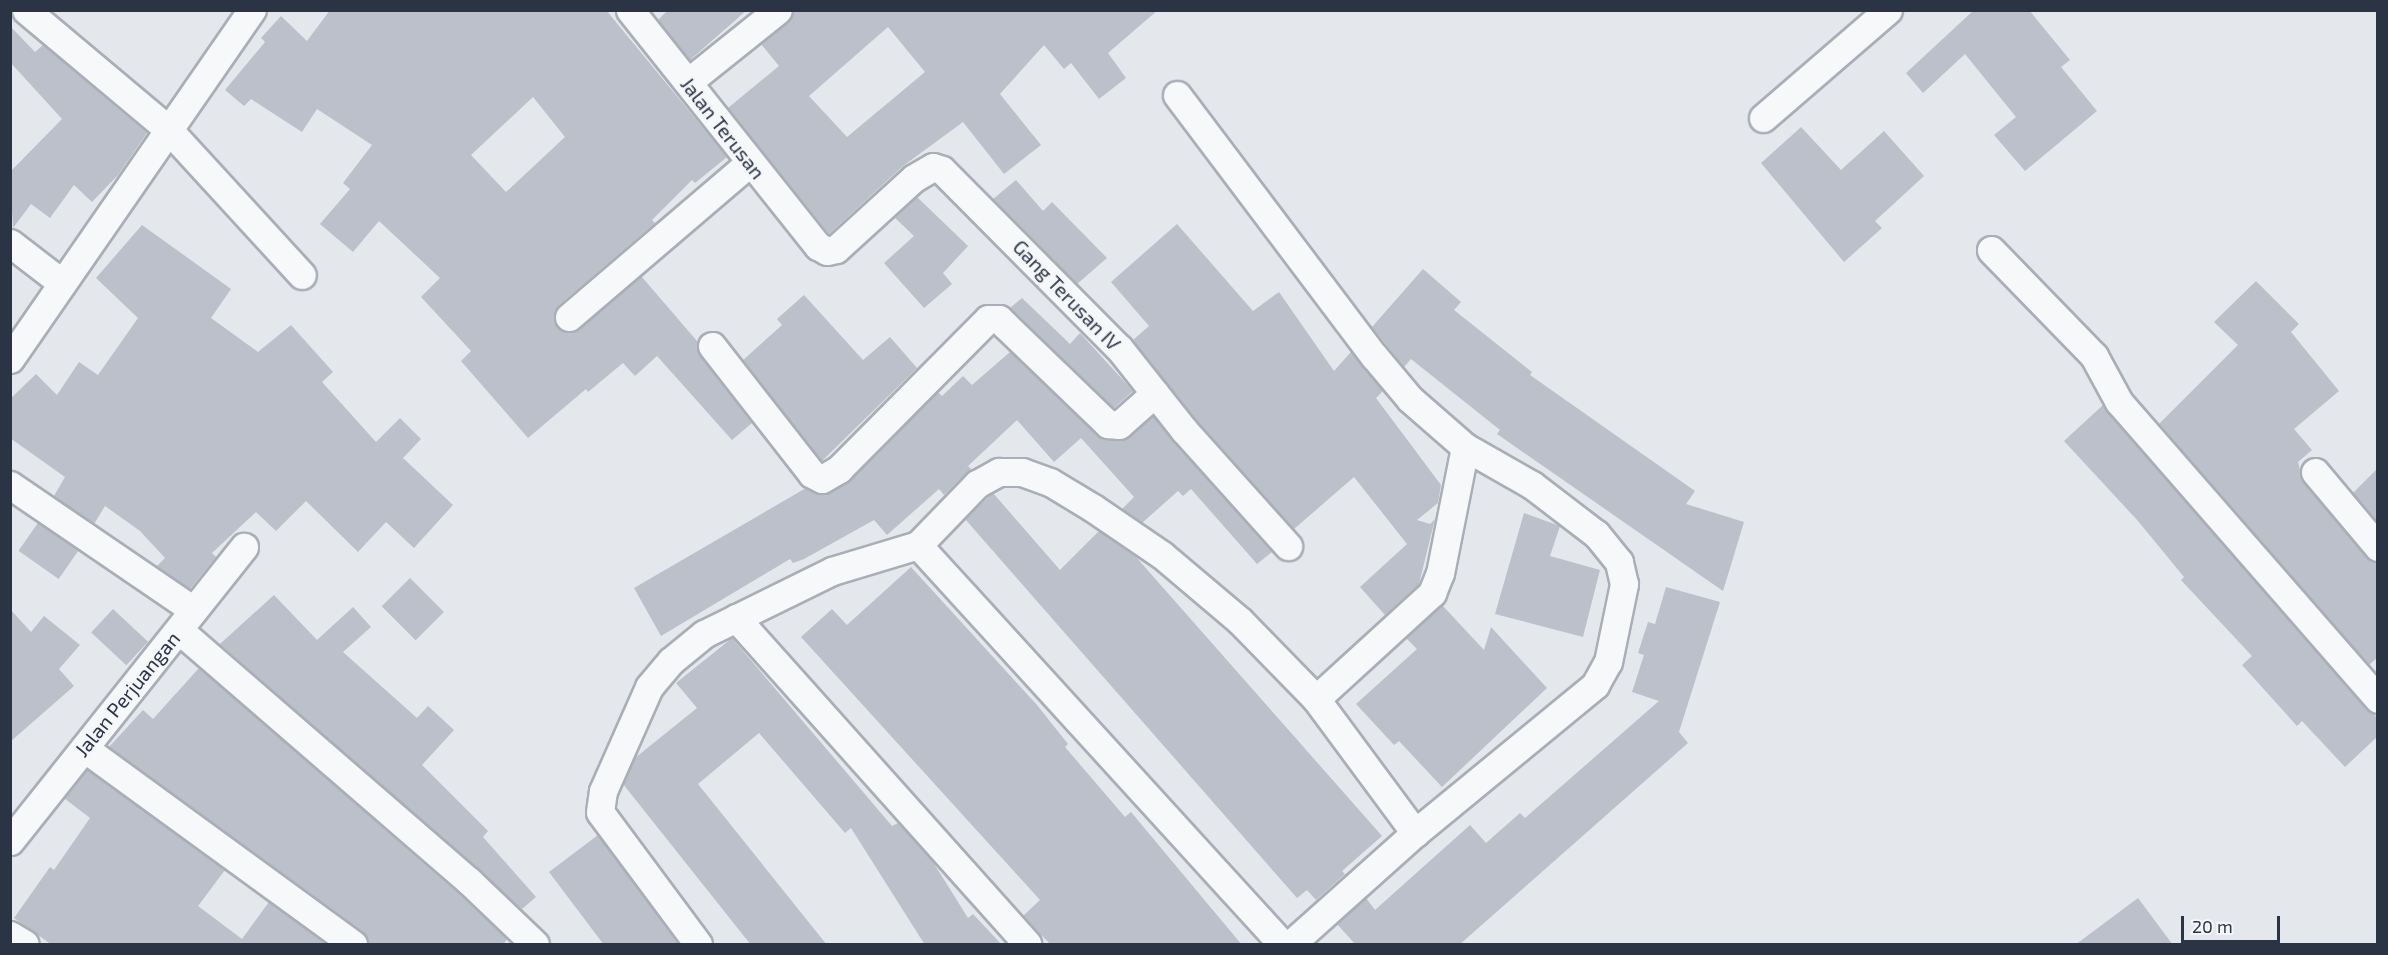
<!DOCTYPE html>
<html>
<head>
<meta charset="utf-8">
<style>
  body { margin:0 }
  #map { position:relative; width:2388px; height:955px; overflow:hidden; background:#e4e7ec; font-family:"Exo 2",sans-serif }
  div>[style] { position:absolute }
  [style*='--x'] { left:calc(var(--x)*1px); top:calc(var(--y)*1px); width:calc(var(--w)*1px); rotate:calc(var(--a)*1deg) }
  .building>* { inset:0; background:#bbc0ca; transform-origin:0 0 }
  .roads { filter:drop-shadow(2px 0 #a9aeb7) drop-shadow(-2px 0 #a9aeb7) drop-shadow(0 2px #a9aeb7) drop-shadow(0 -2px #a9aeb7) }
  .minor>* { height:27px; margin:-13.5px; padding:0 13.5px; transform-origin:13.5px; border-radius:13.5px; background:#f7f8fa }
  span { translate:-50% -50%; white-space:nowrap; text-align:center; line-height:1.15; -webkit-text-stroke:4.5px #f4f6f9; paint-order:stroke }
  .street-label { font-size:20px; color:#2b3445 }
  .frame { position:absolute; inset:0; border:12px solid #2b3445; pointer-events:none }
  .scale { position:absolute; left:2181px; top:916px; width:99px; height:27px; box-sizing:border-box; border:3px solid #2b3445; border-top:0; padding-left:8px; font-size:18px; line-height:21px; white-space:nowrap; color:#2b3445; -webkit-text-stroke:4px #f4f6f9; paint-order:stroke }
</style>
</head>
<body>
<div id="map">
  <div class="building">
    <i style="clip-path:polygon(evenodd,330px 10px,606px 10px,727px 157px,695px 183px,692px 180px,652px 220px,655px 223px,559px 305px,554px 320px,564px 332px,579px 329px,641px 276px,697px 341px,700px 356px,752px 423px,732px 440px,657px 356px,635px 376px,623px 363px,588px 392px,586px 389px,528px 438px,461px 361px,471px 351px,421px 297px,440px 278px,379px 221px,353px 252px,320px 224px,350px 189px,343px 183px,372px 145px,317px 109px,302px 132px,251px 99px,244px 106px,225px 90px,265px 42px,261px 38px,281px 16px,307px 41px,330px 10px,533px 97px,565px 137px,506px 192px,471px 155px,533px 97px)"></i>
    <i style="clip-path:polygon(668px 10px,747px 10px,690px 60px,658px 20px)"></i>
    <i style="clip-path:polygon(evenodd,796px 10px,1158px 10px,1108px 53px,1126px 78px,1099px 99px,1071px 63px,1064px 69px,1044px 45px,1000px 94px,1041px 145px,1004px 174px,963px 122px,903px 166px,829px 234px,728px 108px,779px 66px,761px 44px,796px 10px,888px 27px,925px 72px,847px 137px,809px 96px,888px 27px)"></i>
    <i style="clip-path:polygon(1974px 10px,2029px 10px,2070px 60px,2061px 67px,2097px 111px,2025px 171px,1994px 135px,2016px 117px,1965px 54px,1923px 93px,1906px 73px)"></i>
    <i style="clip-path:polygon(10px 26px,35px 52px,43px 45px,147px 133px,118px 175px,92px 202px,74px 185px,50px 218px,31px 204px,13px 228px,10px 172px,62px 119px,10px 62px)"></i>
    <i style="clip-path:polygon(1801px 127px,1841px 170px,1884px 131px,1924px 176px,1875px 221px,1882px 228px,1844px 262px,1761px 163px)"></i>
    <i style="clip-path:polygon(1016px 180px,1043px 211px,1052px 202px,1107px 258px,1077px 284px,993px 199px)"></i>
    <i style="clip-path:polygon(917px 197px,968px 246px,943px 273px,952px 284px,924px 308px,884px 263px,914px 236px,894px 217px)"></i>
    <i style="clip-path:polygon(1177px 224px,1253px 311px,1279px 292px,1334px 371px,1351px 352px,1383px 391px,1376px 398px,1441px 485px,1438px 503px,1417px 520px,1430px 524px,1435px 519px,1419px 584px,1385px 615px,1360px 587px,1407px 544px,1354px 477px,1294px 529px,1196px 420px,1133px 340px,1149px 326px,1111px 282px)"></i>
    <i style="clip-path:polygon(142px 225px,231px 289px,211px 318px,258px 352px,291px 325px,333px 372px,322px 382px,376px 442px,400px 418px,421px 439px,403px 458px,453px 505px,414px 548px,386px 522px,358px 552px,306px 501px,276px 531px,256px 512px,212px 553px,216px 557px,190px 589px,157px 566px,165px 558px,140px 531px,105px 506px,94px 524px,54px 496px,65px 477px,10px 438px,10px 399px,36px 374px,57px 395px,79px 362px,98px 375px,138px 318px,96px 278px)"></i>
    <i style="clip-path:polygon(1423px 269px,1461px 302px,1454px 310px,1532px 372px,1530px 375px,1695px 491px,1686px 504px,1744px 522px,1723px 591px,1497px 434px,1500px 430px,1411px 359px,1404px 367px,1372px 327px)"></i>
    <i style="clip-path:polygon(2256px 281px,2299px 324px,2291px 332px,2339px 391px,2294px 429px,2312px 450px,2298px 462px,2303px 482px,2366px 557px,2378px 562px,2378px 657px,2369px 665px,2159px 424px,2238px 345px,2214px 322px)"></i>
    <i style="clip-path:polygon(804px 295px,863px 360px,890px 337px,917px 368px,822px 461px,743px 360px,782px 325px,777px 319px)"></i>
    <i style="clip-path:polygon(1022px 298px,1070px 344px,1080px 333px,1133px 391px,1114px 408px,1010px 308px)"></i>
    <i style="clip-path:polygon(1010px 352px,1106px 439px,1124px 440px,1153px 416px,1272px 552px,1257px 564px,1191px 489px,1183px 496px,1178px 491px,1142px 523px,1122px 509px,1134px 497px,1081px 438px,1054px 462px,1017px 420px,968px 466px,971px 469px,944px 495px,939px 489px,887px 535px,874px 520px,804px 559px,793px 563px,790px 559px,661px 636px,634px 588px,806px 488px,823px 495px,847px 483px,938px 392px,942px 396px,963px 376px,972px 385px)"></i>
    <i style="clip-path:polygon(2103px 405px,2378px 719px,2378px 736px,2345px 767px,2302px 721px,2297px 726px,2242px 665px,2252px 656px,2181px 580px,2184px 577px,2138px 521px,2064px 441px)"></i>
    <i style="clip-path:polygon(2378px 468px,2378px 522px,2353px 493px)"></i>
    <i style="clip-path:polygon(993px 493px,1060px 570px,1099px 531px,1136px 557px,1382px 836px,1342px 871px,1345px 874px,1316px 900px,1307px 890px,1297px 898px,965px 519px)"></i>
    <i style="clip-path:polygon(1524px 513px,1560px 526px,1550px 556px,1600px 570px,1583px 637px,1495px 614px)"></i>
    <i style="left:38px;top:523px;width:49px;height:34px;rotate:35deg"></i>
    <i style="clip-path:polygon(911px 567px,1037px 705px,1068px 744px,1065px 747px,1125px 817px,1131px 812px,1242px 945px,1051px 945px,1023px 916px,1040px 900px,801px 637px,832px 609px,847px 625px)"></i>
    <i style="left:410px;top:578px;width:48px;height:40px;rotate:45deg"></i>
    <i style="clip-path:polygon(1666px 587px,1720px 602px,1679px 732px,1688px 743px,1459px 945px,1356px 945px,1337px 924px,1366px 898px,1375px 910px,1470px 825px,1486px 843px,1520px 813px,1525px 818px,1659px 701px,1632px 692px,1644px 655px,1638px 653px,1648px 622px,1655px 624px)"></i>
    <i style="clip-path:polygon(274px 595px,317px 640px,353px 607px,371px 627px,343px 652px,417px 718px,428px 706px,454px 730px,422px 765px,488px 831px,483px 837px,536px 897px,522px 909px,220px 644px)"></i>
    <i style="clip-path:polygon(1442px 605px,1484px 650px,1491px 627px,1547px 688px,1442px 787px,1399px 741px,1394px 745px,1356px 704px,1417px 649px,1406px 638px)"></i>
    <i style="clip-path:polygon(10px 609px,31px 632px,44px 616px,80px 645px,59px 669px,74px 686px,10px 742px)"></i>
    <i style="left:113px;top:609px;width:48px;height:32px;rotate:43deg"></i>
    <i style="clip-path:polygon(732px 638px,892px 826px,898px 823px,933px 862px,968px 918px,973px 914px,1002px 945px,925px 945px,851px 828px,845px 833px,759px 733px,698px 784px,827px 945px,751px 945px,623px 784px,635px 758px,697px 708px,676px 683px)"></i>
    <i style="clip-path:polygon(199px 668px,458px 893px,507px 939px,503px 945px,369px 945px,362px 931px,109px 747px,143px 710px,153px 719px)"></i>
    <i style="clip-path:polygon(87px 770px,225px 870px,198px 906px,242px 939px,269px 902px,327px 945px,52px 945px,14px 918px,50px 867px,54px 870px,90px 818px,64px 798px)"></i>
    <i style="clip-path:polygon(598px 835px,679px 945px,604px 945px,549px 872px)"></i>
    <i style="clip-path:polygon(2138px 898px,2173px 945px,2075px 945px)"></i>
  </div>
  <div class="roads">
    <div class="minor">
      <i style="--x:26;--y:10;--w:185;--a:40"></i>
      <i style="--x:168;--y:129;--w:198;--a:47.5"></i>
      <i style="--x:630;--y:10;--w:302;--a:51.5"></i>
      <i style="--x:818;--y:246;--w:10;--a:29"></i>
      <i style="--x:827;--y:251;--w:9;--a:-13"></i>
      <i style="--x:836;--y:249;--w:105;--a:-42.3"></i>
      <i style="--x:914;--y:178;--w:22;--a:-30"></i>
      <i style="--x:933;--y:167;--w:9;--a:18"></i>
      <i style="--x:942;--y:170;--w:251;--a:45.2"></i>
      <i style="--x:1119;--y:348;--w:105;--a:51.6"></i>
      <i style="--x:1184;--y:430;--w:156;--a:48.1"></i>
      <i style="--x:688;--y:82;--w:115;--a:-38.7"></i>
      <i style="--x:1177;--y:95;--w:327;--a:53"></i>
      <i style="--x:1374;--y:356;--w:56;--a:50.1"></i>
      <i style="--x:1410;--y:399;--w:73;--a:41.1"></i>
      <i style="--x:1465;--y:447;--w:128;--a:101.2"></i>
      <i style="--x:1440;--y:573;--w:22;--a:112"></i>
      <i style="--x:1432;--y:593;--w:157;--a:137.6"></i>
      <i style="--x:1763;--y:118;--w:165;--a:-40.8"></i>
      <i style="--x:10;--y:243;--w:66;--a:37.6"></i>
      <i style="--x:1991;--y:250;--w:148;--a:45.8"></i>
      <i style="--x:2094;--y:356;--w:52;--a:61.5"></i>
      <i style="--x:2119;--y:402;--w:394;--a:48.9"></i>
      <i style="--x:569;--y:317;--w:237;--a:-40.5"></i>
      <i style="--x:712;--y:346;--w:162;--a:52"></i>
      <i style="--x:812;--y:474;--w:11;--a:27"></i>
      <i style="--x:822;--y:479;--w:20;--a:-30"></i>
      <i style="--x:839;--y:469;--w:211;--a:-45.2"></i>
      <i style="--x:988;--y:319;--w:11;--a:0"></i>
      <i style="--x:999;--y:319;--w:8;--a:45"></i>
      <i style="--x:1005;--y:325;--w:143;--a:43.9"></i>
      <i style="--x:1108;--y:424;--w:11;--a:5"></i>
      <i style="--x:1119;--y:425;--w:48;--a:-41.6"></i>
      <i style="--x:10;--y:359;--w:425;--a:-55.3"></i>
      <i style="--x:2315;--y:472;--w:98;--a:50"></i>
      <i style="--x:10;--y:485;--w:222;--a:34.3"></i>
      <i style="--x:918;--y:545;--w:540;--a:47.63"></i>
      <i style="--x:736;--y:618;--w:437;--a:48.2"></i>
      <i style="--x:179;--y:630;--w:384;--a:40.9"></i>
      <i style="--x:469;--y:881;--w:91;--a:43.7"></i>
      <i style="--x:84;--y:748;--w:333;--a:36.1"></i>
      <i style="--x:1415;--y:833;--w:233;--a:-39.4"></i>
      <i style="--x:1595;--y:685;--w:26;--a:-61"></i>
      <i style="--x:1608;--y:662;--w:80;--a:-78.4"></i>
      <i style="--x:1624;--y:584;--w:23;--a:-103"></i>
      <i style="--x:1619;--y:562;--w:36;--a:-129"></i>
      <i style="--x:1596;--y:534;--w:81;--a:-142.6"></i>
      <i style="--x:1532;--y:485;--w:77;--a:-150.4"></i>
      <i style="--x:10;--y:841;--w:376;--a:-51.5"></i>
      <i style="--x:10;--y:935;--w:17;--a:31"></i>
      <i style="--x:698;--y:944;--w:164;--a:-126.6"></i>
      <i style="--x:600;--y:812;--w:21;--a:-82"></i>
      <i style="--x:603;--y:791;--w:114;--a:-66.1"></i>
      <i style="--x:649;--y:687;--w:34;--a:-50"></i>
      <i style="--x:671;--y:661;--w:43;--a:-39.3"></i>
      <i style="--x:704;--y:634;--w:143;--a:-26.2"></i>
      <i style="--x:832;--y:571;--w:90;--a:-16.8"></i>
      <i style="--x:918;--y:545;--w:85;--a:-46"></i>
      <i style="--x:977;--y:484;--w:25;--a:-29"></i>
      <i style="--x:999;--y:472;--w:23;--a:0"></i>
      <i style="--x:1022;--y:472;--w:30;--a:20"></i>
      <i style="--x:1050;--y:482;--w:50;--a:31.2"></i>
      <i style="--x:1093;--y:508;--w:83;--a:34.3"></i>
      <i style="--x:1162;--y:555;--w:102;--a:40.2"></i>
      <i style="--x:1240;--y:621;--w:109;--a:45.7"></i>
      <i style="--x:1316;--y:699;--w:167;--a:53.5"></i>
      <i style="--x:1415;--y:833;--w:166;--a:138.2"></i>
    </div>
  </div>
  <div class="street-label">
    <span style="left:723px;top:128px;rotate:52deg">Jalan Terusan</span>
    <span style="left:1067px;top:295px;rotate:46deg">Gang Terusan IV</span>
    <span style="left:127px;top:694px;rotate:-51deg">Jalan Perjuangan</span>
  </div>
  <div class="frame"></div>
  <div class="scale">20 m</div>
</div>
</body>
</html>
